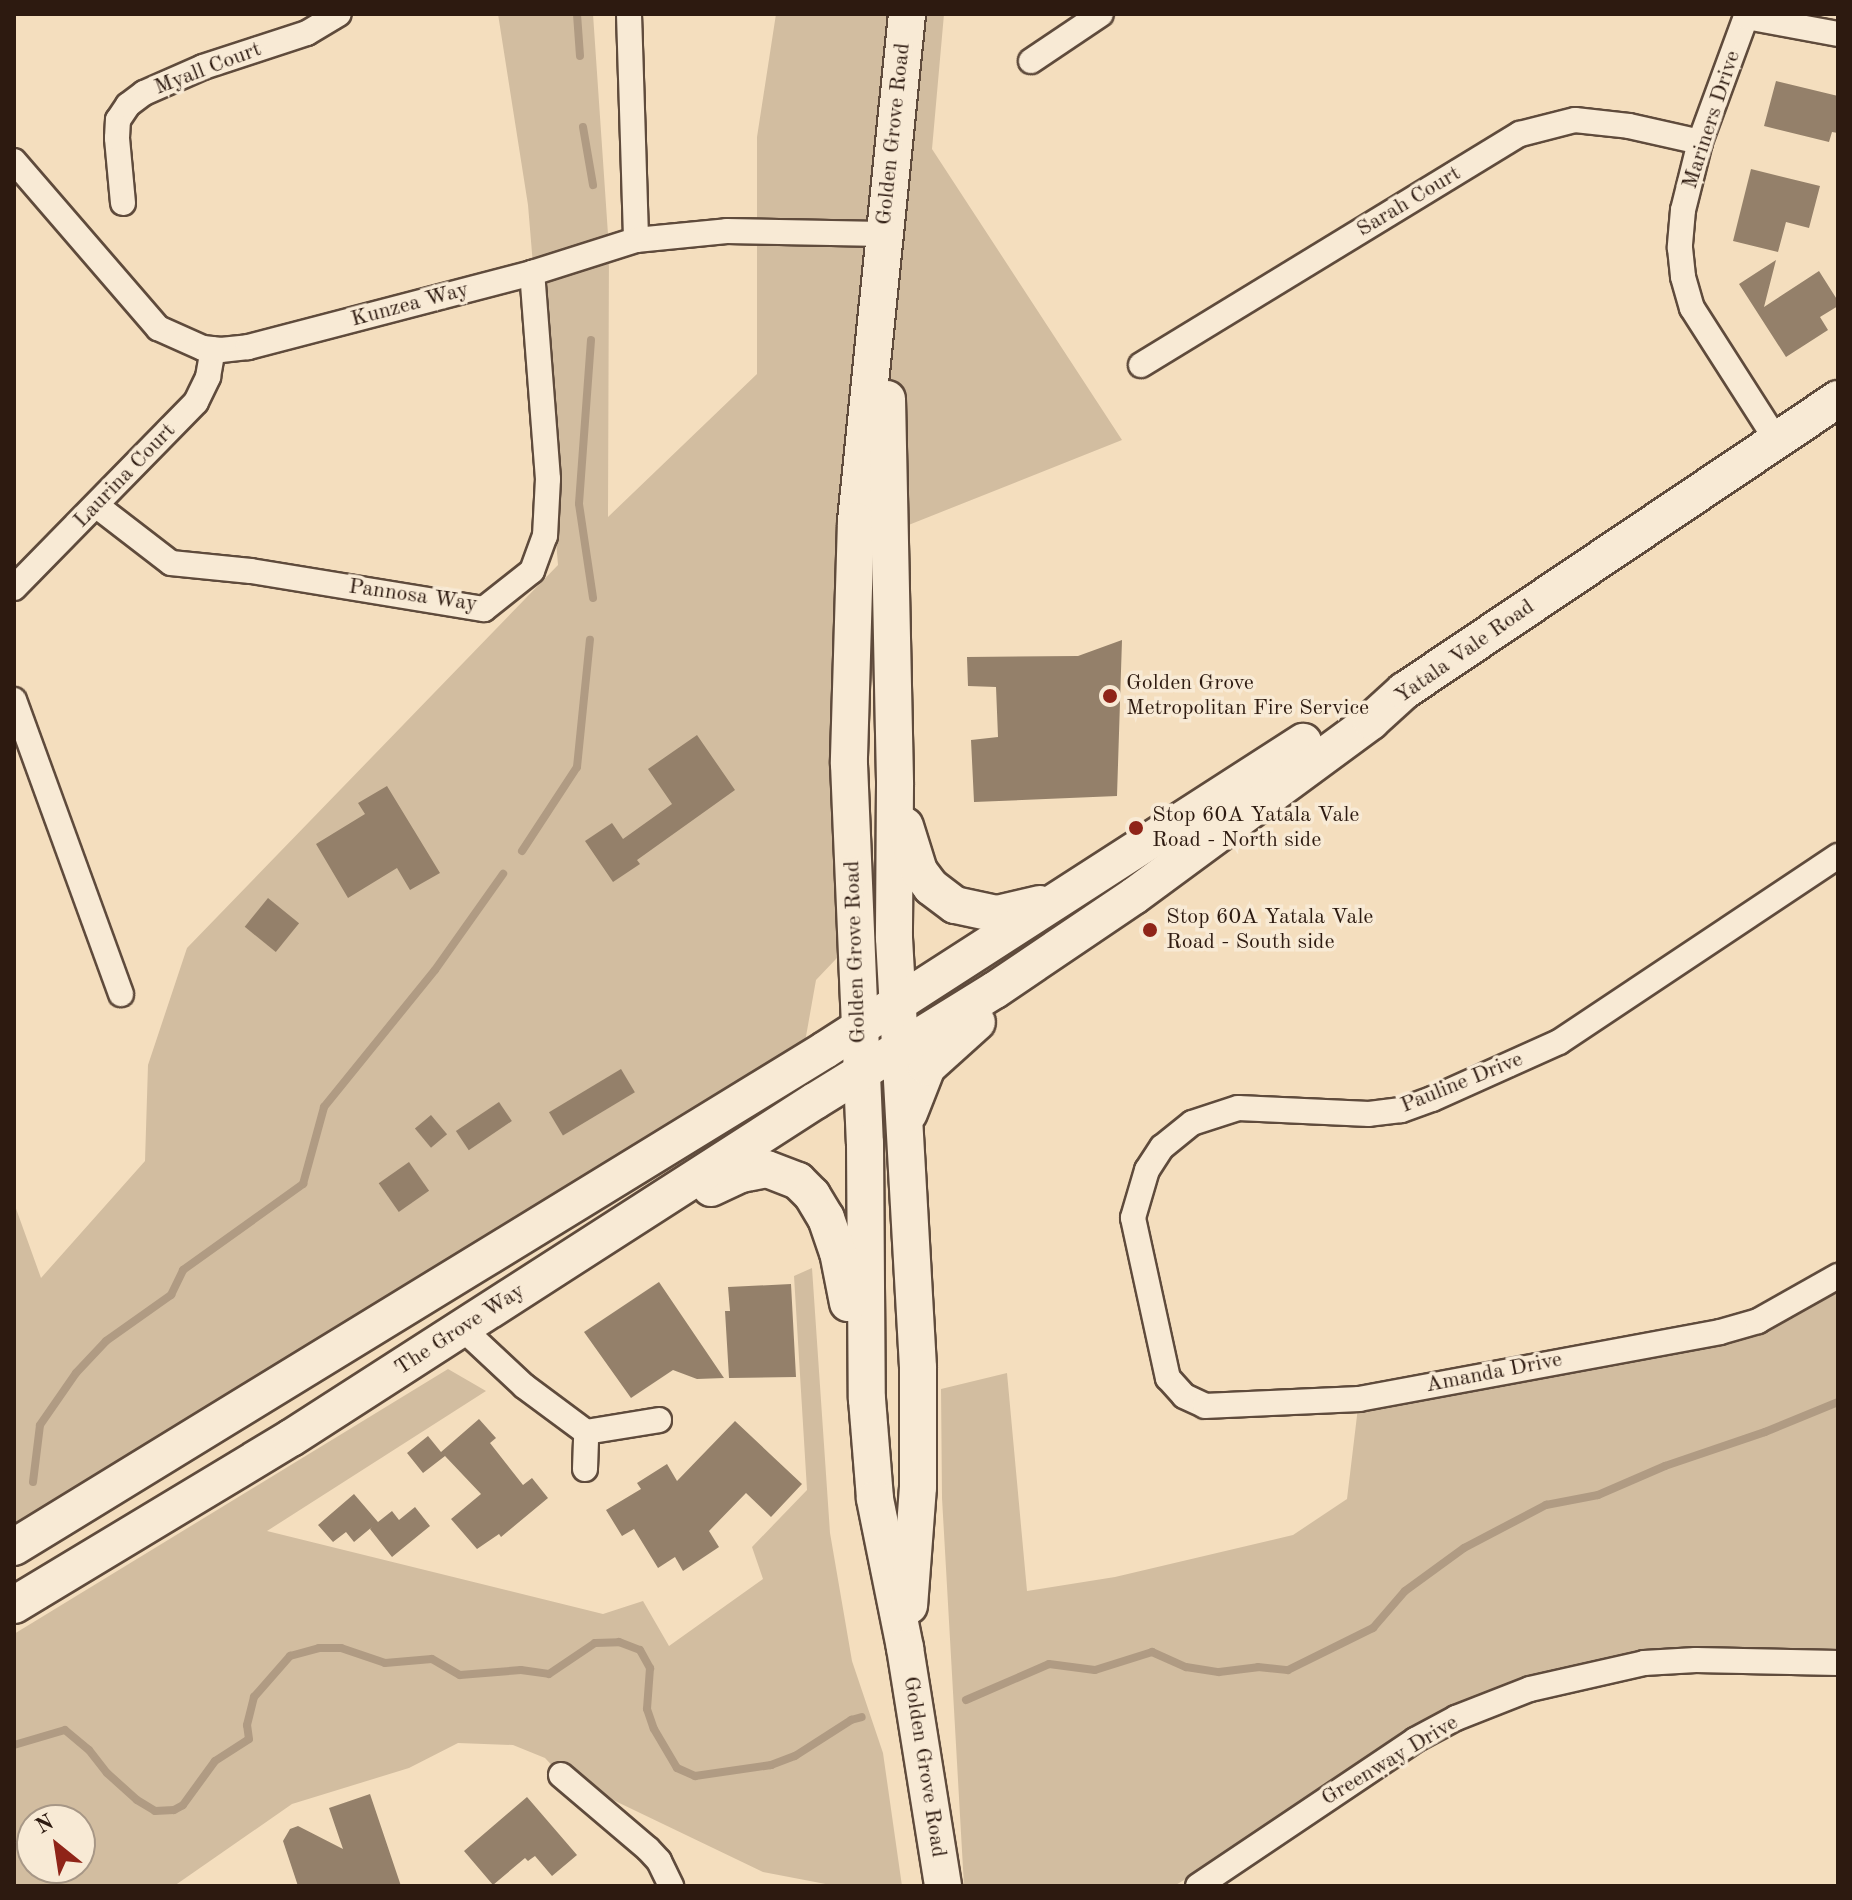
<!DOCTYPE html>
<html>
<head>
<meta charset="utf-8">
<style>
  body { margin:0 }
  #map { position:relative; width:1852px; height:1900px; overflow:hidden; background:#f4debe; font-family:"Old Standard TT",serif }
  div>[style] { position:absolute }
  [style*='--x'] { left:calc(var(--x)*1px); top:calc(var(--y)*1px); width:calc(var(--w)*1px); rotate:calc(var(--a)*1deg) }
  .green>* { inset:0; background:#d2bda0 }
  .stream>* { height:8px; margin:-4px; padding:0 4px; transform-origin:4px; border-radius:4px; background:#b09b83 }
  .building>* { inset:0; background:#94806a; transform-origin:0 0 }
  .roads { filter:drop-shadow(2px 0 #5f4b3c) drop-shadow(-2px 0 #5f4b3c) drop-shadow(0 2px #5f4b3c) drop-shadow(0 -2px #5f4b3c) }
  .minor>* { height:24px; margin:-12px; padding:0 12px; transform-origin:12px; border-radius:12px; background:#f8ead5 }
  .secondary>* { height:36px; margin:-18px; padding:0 18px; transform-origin:18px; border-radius:18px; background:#f8ead5 }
  .dots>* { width:22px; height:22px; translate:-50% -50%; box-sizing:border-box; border:4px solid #f8ead5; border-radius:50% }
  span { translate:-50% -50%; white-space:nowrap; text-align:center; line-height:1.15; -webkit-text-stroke:7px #f8ead5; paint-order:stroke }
  .street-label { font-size:22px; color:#2d1a10 }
  .poi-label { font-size:22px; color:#2d1a10 }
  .left { translate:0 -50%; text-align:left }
  .frame { position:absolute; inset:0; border:16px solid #2d1a10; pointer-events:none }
  .north { position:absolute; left:16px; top:1804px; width:80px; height:80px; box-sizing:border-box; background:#f8ead5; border:2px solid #a79786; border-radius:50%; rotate:330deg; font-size:22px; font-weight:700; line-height:32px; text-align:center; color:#2d1a10 }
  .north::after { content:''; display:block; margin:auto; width:28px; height:36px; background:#8f2418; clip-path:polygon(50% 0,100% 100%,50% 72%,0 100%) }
</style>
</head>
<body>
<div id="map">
  <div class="green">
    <i style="clip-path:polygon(498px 14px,593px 14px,609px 249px,608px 517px,757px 374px,757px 137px,776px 14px,944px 14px,932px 149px,1122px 440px,891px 532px,882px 271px,855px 939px,816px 980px,802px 1059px,14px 1546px,14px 1203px,41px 1278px,145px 1161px,148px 1065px,187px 948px,558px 565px,528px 205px)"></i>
    <i style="clip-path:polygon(evenodd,812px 1268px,830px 1533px,852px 1661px,883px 1753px,902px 1886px,836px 1886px,763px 1872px,561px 1775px,545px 1758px,513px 1745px,458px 1743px,409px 1768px,292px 1804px,174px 1886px,14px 1886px,14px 1634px,448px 1369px,486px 1391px,267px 1531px,603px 1614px,643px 1601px,669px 1646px,763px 1579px,752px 1547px,807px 1490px,794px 1276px,812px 1268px,32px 1820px,80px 1820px,80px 1868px,32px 1868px,32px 1820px)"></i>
    <i style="clip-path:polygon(1838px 1276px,1838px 1663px,1589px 1673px,1383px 1761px,1174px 1886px,964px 1886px,942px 1498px,941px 1389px,1007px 1373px,1027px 1591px,1115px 1577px,1293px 1535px,1347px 1499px,1359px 1399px,1720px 1332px)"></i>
  </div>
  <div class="stream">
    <i style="--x:577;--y:14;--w:42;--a:85.9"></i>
    <i style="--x:583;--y:127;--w:59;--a:80.2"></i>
    <i style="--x:591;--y:340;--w:164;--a:94.2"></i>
    <i style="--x:579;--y:504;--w:95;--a:81.5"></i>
    <i style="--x:522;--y:851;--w:100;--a:-56.8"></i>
    <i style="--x:577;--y:767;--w:128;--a:-84.2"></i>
    <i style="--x:33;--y:1482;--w:57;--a:-83"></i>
    <i style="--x:40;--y:1425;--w:63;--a:-55.3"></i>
    <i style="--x:76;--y:1373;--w:44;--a:-46.8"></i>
    <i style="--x:106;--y:1341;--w:80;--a:-35.3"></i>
    <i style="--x:171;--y:1295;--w:28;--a:-64"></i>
    <i style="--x:183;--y:1270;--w:148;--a:-35.6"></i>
    <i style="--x:303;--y:1184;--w:80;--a:-74.7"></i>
    <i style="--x:324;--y:1107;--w:176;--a:-51"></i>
    <i style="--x:435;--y:970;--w:118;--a:-54.7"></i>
    <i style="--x:966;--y:1700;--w:90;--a:-23.4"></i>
    <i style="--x:1049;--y:1664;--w:46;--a:7.4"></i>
    <i style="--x:1095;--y:1670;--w:60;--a:-17.5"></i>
    <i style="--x:1152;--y:1652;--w:37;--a:24"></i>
    <i style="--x:1186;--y:1667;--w:33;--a:9"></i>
    <i style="--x:1219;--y:1672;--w:39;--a:-7"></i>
    <i style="--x:1258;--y:1667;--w:30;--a:6"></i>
    <i style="--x:1288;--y:1670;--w:95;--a:-26.3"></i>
    <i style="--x:1373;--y:1628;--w:49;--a:-49.1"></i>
    <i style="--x:1405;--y:1591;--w:73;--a:-36.1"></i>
    <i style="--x:1464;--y:1548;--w:93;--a:-27.7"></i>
    <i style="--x:1546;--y:1505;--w:53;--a:-10.9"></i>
    <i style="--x:1598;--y:1495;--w:73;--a:-23.4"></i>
    <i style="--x:1665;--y:1466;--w:106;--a:-18.8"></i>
    <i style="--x:1765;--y:1432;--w:79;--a:-22.3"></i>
    <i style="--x:14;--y:1745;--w:53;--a:-16.4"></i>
    <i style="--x:65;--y:1730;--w:31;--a:40"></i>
    <i style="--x:89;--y:1750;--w:29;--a:52"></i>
    <i style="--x:107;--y:1773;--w:40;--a:42"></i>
    <i style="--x:137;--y:1800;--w:21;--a:31"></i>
    <i style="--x:155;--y:1811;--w:19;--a:-3"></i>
    <i style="--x:174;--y:1810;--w:10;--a:-29"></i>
    <i style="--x:183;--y:1805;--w:54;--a:-54"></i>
    <i style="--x:215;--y:1761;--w:40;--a:-32.9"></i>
    <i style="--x:249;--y:1739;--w:14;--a:-98"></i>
    <i style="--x:247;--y:1725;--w:29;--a:-76"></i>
    <i style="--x:254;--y:1697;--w:55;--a:-48.7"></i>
    <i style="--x:290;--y:1656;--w:30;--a:-15"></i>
    <i style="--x:319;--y:1648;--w:22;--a:0"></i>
    <i style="--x:341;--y:1648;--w:46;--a:18.8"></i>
    <i style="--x:385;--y:1663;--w:47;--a:-4.9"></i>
    <i style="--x:432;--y:1659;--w:32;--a:30"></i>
    <i style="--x:460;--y:1675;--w:61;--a:-4.7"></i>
    <i style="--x:521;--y:1670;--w:28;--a:8"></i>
    <i style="--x:549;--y:1674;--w:55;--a:-34"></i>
    <i style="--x:595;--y:1643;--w:24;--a:-2"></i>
    <i style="--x:619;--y:1642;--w:22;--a:21"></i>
    <i style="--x:640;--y:1650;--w:21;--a:61"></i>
    <i style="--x:650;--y:1668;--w:41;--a:94.2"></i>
    <i style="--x:647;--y:1709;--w:21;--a:71"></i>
    <i style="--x:654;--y:1729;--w:45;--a:59.5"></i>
    <i style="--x:677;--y:1768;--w:20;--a:24"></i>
    <i style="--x:695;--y:1776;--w:77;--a:-8.2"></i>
    <i style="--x:771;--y:1765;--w:26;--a:-21"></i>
    <i style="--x:795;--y:1756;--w:67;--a:-32.7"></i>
    <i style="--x:851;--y:1720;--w:11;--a:-15"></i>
  </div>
  <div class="building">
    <i style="clip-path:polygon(1776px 81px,1838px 96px,1838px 133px,1832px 132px,1829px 142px,1764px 126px)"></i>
    <i style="clip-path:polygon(1751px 169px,1820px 186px,1809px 228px,1786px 222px,1778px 252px,1733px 241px)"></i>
    <i style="clip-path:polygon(1776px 260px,1764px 307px,1819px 271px,1838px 301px,1838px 306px,1820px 317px,1828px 330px,1786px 357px,1739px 284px)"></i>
    <i style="clip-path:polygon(1122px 640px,1117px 796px,974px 802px,971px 740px,998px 737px,996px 687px,968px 686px,967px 657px,1078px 656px)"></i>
    <i style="clip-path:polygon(697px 735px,735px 790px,637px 860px,640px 864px,613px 882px,585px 841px,612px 823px,623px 839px,672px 804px,648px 769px)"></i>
    <i style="clip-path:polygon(387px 786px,440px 873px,410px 890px,397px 868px,348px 898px,316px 844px,365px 814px,358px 803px)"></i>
    <i style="left:268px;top:898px;width:40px;height:37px;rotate:39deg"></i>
    <i style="left:621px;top:1069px;width:27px;height:84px;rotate:59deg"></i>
    <i style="left:499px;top:1102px;width:23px;height:52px;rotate:56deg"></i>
    <i style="left:431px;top:1115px;width:25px;height:21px;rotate:50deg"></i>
    <i style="left:409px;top:1162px;width:35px;height:37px;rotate:55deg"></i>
    <i style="clip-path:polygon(659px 1282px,724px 1378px,697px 1379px,673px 1370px,631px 1398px,584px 1332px)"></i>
    <i style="clip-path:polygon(791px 1284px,796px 1377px,729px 1378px,725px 1311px,730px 1311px,728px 1287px)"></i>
    <i style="clip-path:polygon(479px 1419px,496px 1438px,490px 1443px,523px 1485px,532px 1478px,548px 1498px,501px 1537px,499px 1534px,477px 1549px,451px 1519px,481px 1494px,445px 1456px,423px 1473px,407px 1453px,428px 1436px,441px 1452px)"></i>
    <i style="clip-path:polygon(735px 1421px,802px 1484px,771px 1517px,746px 1493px,709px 1531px,719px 1547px,683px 1571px,675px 1557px,658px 1568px,634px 1529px,622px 1536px,606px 1510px,641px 1489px,637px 1483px,667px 1464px,677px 1481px)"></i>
    <i style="clip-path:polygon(354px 1494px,378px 1522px,392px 1511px,399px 1520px,415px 1507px,430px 1526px,392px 1557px,370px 1529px,372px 1527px,354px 1542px,346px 1532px,333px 1542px,318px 1525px)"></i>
    <i style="clip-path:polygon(370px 1794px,401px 1886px,298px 1886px,283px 1841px,290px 1829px,298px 1826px,343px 1849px,329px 1808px)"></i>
    <i style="clip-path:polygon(527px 1797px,577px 1855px,552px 1876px,535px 1856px,528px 1861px,525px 1858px,493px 1885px,464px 1851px)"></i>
  </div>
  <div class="roads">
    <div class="minor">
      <i style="--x:629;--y:14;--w:226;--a:88.2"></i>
      <i style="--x:1747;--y:14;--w:136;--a:110.2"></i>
      <i style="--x:1700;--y:142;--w:70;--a:104"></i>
      <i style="--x:1683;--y:210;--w:38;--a:95"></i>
      <i style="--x:1680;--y:248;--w:29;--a:84"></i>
      <i style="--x:1683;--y:277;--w:32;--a:74"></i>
      <i style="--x:1692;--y:308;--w:158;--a:57.4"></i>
      <i style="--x:1746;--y:17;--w:94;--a:10.5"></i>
      <i style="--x:1031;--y:61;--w:84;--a:-33.9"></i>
      <i style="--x:14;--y:161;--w:221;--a:49.2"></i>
      <i style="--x:158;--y:328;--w:49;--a:24"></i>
      <i style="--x:203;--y:348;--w:18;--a:6"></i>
      <i style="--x:221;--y:350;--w:27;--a:-6"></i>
      <i style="--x:248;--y:347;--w:293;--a:-14.6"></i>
      <i style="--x:532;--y:273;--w:109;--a:-17.6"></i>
      <i style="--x:636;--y:240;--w:91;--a:-5.6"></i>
      <i style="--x:727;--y:231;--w:156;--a:1.1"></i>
      <i style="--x:123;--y:203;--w:65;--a:-95.3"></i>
      <i style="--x:117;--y:138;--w:18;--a:-87"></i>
      <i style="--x:118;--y:120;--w:18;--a:-56"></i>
      <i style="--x:128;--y:105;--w:20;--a:-37"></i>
      <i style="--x:144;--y:93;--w:64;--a:-23.8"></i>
      <i style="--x:203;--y:67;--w:109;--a:-18.1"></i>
      <i style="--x:307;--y:33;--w:37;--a:-31"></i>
      <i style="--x:1141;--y:365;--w:444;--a:-31.4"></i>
      <i style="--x:1520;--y:134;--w:57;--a:-14.3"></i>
      <i style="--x:1575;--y:120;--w:54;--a:6.3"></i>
      <i style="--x:1629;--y:126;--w:73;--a:12.7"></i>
      <i style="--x:97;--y:506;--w:93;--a:37.6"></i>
      <i style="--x:171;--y:563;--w:80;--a:5.7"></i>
      <i style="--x:251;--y:571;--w:236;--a:9.3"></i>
      <i style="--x:484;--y:609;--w:61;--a:-38.4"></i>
      <i style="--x:532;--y:571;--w:37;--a:-70"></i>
      <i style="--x:545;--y:536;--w:57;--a:-87"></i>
      <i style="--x:548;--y:479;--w:207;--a:-94.4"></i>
      <i style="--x:14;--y:588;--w:260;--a:-45.6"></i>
      <i style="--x:196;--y:402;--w:28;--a:-64"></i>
      <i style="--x:208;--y:377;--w:28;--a:-80"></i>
      <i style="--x:14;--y:700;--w:313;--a:70"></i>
      <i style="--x:1838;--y:856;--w:335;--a:146.3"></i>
      <i style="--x:1559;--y:1042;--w:139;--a:155.8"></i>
      <i style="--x:1432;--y:1099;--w:33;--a:160"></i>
      <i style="--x:1401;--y:1110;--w:32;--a:173"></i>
      <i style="--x:1369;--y:1114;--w:131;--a:-177.4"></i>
      <i style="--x:1238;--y:1108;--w:48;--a:161.9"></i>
      <i style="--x:1192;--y:1123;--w:38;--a:141"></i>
      <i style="--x:1162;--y:1147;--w:27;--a:123"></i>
      <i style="--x:1147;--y:1170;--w:50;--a:106.3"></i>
      <i style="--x:1133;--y:1218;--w:164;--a:77.7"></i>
      <i style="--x:1168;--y:1378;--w:24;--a:48"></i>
      <i style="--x:1184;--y:1396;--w:23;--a:25"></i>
      <i style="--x:1205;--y:1406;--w:154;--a:-2.6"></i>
      <i style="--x:1359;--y:1399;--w:367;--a:-10.5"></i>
      <i style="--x:1720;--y:1332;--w:40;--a:-16"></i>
      <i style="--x:1758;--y:1321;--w:92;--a:-29.4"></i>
      <i style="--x:462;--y:1328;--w:85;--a:43.1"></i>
      <i style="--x:524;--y:1386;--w:77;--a:36.6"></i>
      <i style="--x:586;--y:1432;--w:74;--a:-9.3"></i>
      <i style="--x:585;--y:1469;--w:37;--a:-88"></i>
      <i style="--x:561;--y:1775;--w:114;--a:40.4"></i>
      <i style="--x:648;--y:1849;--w:16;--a:47"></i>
      <i style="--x:659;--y:1861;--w:28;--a:64"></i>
      <i style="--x:1198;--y:1886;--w:262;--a:-33.9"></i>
      <i style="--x:1415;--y:1740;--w:47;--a:-28.2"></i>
      <i style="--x:1456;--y:1718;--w:79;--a:-21.4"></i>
      <i style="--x:1530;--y:1689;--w:117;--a:-12.8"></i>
      <i style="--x:1644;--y:1663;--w:52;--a:-3.3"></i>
      <i style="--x:1696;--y:1660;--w:142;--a:1.2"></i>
    </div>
    <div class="secondary">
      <i style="--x:907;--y:14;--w:510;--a:95.74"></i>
      <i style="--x:856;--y:521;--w:243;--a:91.7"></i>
      <i style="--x:849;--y:764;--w:379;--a:87.6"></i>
      <i style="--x:865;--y:1143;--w:256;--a:89.6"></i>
      <i style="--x:867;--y:1399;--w:100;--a:85.4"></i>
      <i style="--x:875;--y:1499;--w:152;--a:78.6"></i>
      <i style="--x:905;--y:1648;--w:241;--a:80.9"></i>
      <i style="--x:887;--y:399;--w:386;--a:88.8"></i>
      <i style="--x:895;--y:785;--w:153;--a:90.4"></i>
      <i style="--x:894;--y:938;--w:431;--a:86.8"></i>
      <i style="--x:918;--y:1368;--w:119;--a:90"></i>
      <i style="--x:918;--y:1487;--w:119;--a:94.3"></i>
      <i style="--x:905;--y:826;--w:47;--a:72.7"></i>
      <i style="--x:919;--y:871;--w:20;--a:53"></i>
      <i style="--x:931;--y:887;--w:30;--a:37"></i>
      <i style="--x:955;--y:905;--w:43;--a:12.1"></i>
      <i style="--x:997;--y:914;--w:44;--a:-13.1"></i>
      <i style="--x:909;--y:1113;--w:49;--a:-68.6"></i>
      <i style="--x:927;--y:1067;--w:67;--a:-42"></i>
      <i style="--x:711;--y:1188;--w:33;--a:-25"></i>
      <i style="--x:741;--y:1174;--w:26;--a:-11"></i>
      <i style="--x:767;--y:1169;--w:33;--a:21"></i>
      <i style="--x:798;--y:1181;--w:20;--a:45"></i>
      <i style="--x:812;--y:1195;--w:27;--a:59"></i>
      <i style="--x:826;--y:1218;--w:36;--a:71"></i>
      <i style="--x:838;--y:1252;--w:52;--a:78.9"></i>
      <i style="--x:14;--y:1547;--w:951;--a:-31.5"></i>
      <i style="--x:825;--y:1050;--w:569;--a:-32.8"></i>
      <i style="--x:14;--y:1605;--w:323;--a:-31.1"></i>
      <i style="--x:291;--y:1438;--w:623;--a:-32.75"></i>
      <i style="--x:815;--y:1101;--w:211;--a:-31.7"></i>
      <i style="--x:995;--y:990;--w:168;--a:-34.1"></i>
      <i style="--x:1134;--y:896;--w:295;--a:-36.4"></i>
      <i style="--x:1371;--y:721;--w:45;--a:-42.3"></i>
      <i style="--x:1404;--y:691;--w:523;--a:-33.93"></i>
    </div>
  </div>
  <div class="dots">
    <i style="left:1110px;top:696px;background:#8f2418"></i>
    <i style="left:1136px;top:828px;background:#8f2418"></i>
    <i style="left:1150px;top:930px;background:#8f2418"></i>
  </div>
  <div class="street-label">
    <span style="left:208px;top:69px;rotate:-21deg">Myall Court</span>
    <span style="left:1712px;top:120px;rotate:-72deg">Mariners Drive</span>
    <span style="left:894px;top:134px;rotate:-84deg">Golden Grove Road</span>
    <span style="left:1409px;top:202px;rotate:-31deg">Sarah Court</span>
    <span style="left:410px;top:305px;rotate:-15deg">Kunzea Way</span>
    <span style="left:125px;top:476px;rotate:-46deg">Laurina Court</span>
    <span style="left:413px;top:596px;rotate:8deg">Pannosa Way</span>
    <span style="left:1465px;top:652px;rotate:-35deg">Yatala Vale Road</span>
    <span style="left:856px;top:952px;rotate:-92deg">Golden Grove Road</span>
    <span style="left:1462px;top:1083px;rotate:-22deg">Pauline Drive</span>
    <span style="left:460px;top:1330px;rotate:-33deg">The Grove Way</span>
    <span style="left:1494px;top:1373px;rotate:-11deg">Amanda Drive</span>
    <span style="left:1390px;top:1761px;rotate:-31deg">Greenway Drive</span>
    <span style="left:924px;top:1767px;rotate:81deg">Golden Grove Road</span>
  </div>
  <div class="poi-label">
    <span class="left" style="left:1126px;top:696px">Golden Grove<br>Metropolitan Fire Service</span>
    <span class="left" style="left:1152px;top:828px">Stop 60A Yatala Vale<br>Road - North side</span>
    <span class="left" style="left:1166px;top:930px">Stop 60A Yatala Vale<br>Road - South side</span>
  </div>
  <div class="frame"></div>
  <div class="north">N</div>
</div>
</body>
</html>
